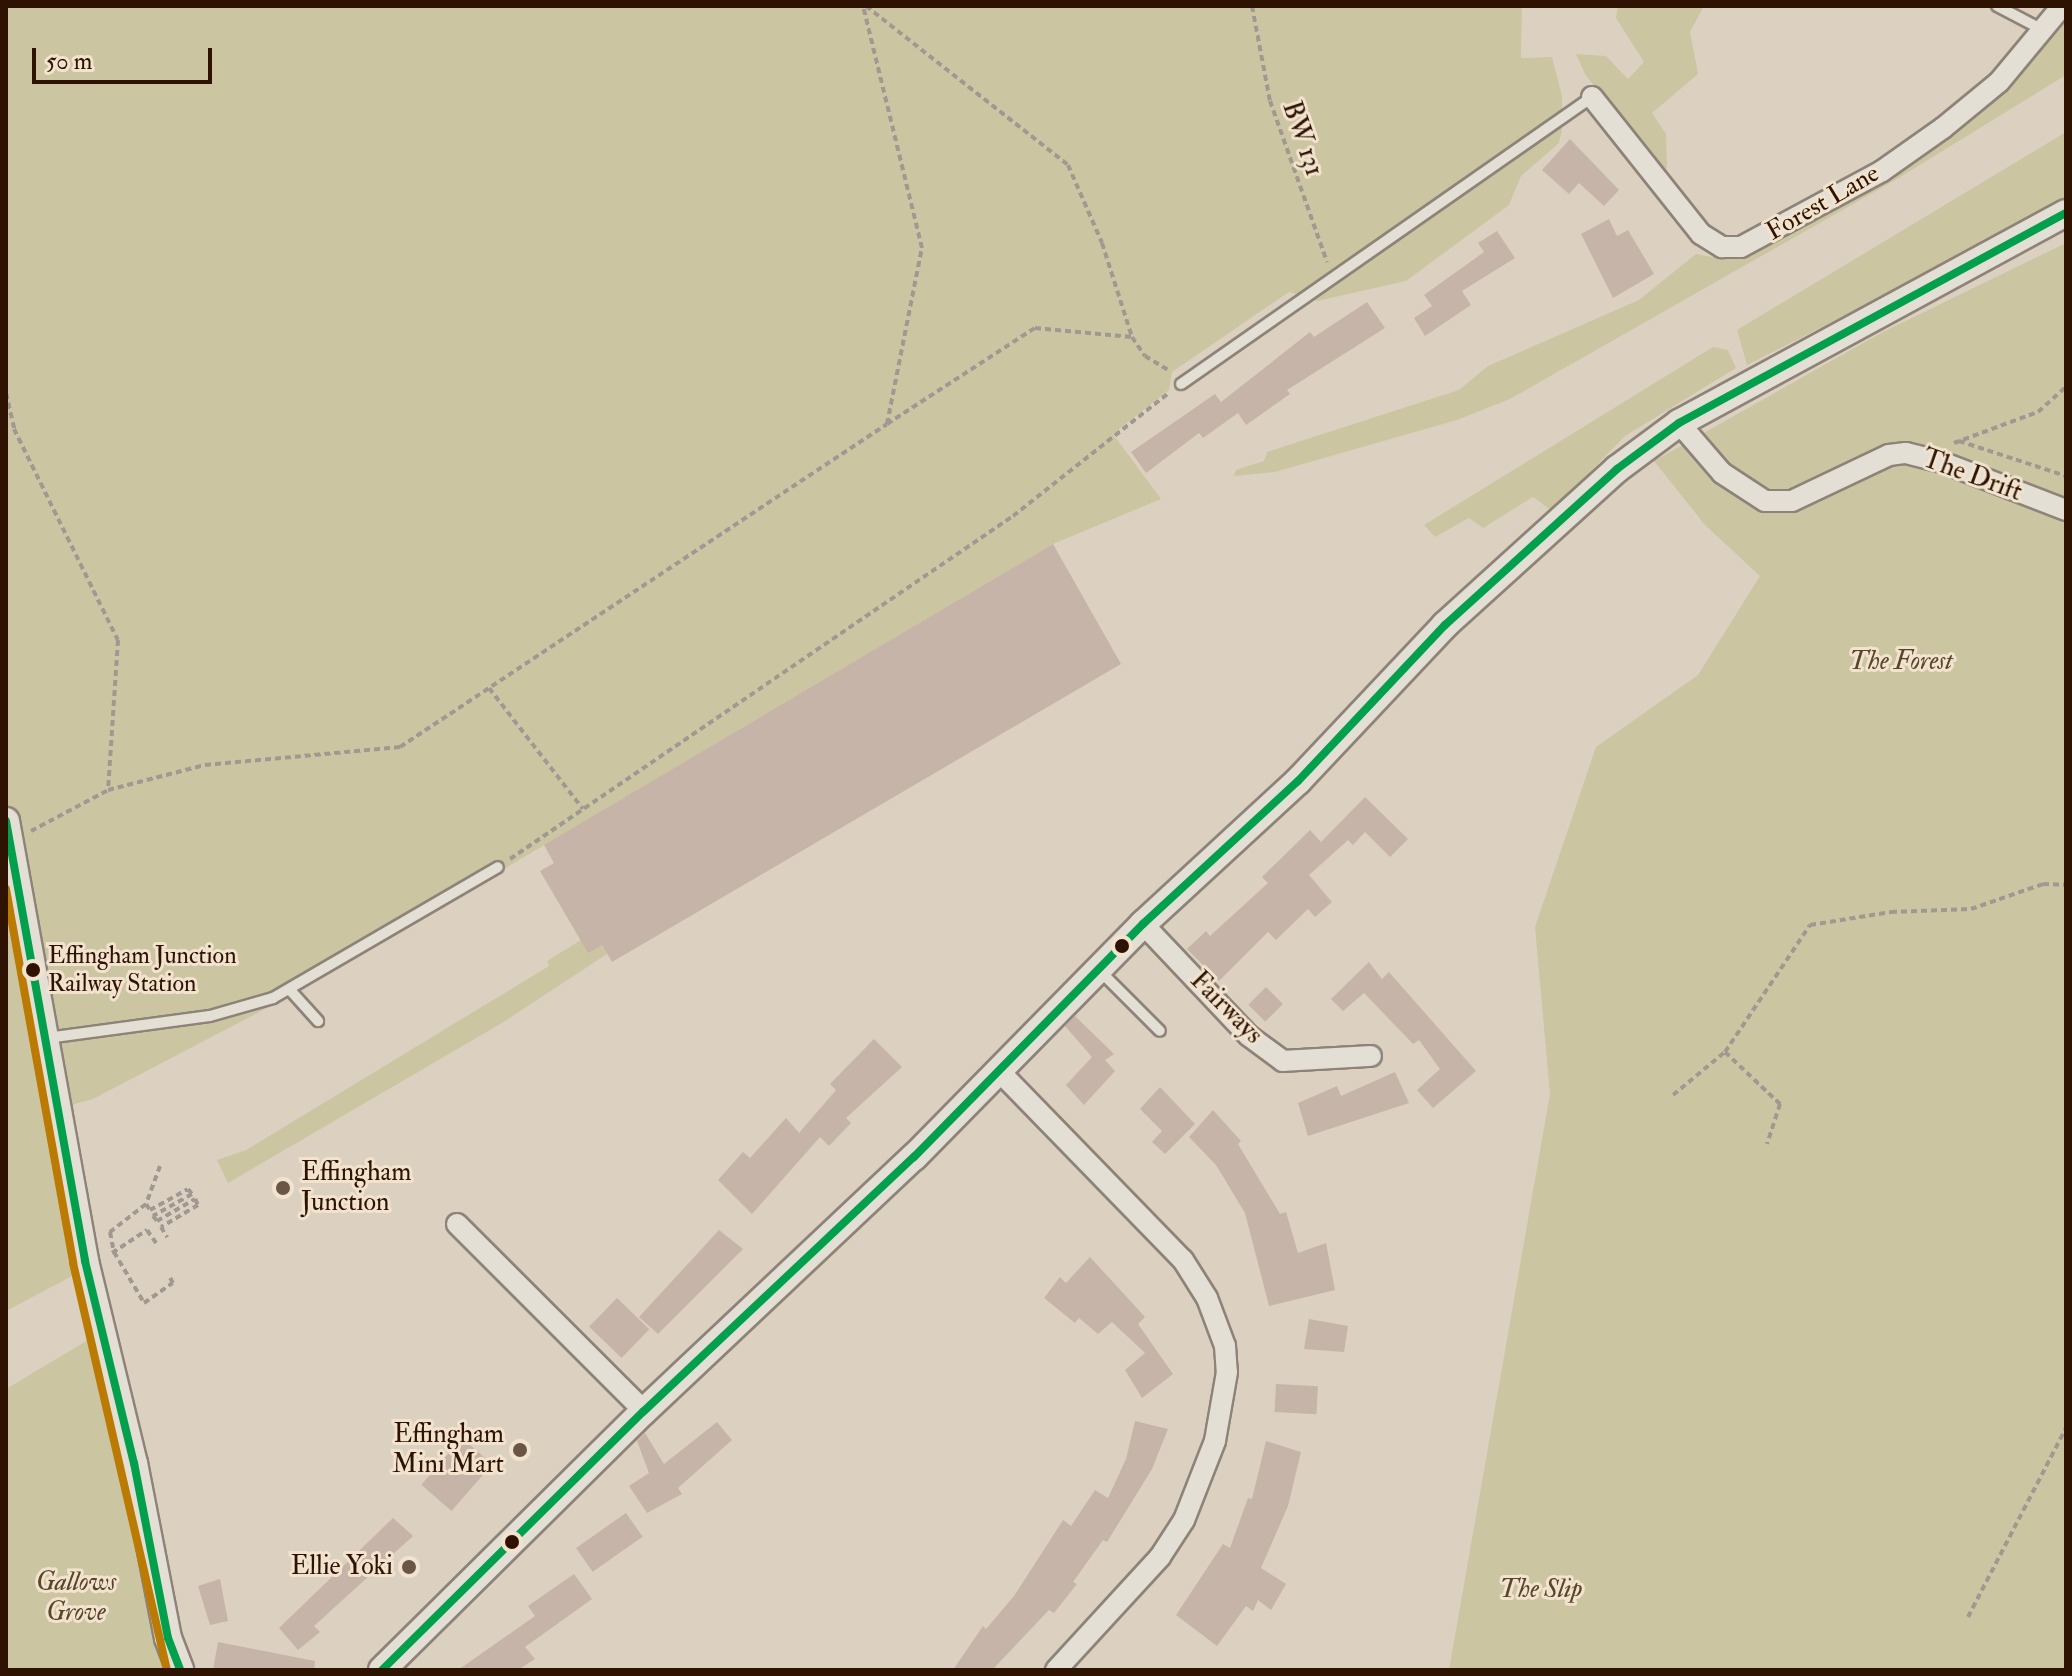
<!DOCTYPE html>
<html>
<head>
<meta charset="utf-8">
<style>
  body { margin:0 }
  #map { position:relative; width:2072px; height:1676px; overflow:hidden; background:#dcd1c0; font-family:"IM FELL Double Pica",serif }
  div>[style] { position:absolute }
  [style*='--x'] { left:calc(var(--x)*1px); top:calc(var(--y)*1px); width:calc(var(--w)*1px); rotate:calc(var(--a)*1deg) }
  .green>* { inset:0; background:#ccc5a1 }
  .building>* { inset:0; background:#c5b4a7; transform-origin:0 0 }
  .path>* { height:4px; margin-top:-2px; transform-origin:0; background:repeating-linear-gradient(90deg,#a09991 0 6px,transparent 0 10px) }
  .roads { filter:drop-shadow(2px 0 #8e8378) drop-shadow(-2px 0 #8e8378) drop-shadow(0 2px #8e8378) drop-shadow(0 -2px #8e8378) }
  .service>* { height:10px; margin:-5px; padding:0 5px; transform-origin:5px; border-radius:5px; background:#e4dfd5 }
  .minor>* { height:20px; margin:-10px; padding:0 10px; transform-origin:10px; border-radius:10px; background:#e4dfd5 }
  .tertiary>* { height:26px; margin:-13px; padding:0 13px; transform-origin:13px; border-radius:13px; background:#e4dfd5 }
  .bus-1>* { height:8px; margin:-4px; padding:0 4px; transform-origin:4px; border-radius:4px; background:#029f4d }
  .bus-2>* { height:8px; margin:-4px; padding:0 4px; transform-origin:4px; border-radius:4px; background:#bb7a01 }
  .dots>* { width:22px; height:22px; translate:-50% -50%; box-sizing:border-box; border:4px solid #f1e3ce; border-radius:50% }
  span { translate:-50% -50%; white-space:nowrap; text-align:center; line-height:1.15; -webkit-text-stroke:6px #f1e3ce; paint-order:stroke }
  .bus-label { font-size:24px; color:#2e1202 }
  .left { translate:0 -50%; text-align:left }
  .street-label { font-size:26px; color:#2e1202 }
  .park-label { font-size:26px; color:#59452a; font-style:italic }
  .poi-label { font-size:26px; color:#2e1202 }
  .right { translate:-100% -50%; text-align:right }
  .frame { position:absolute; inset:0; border:8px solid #2e1202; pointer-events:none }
  .scale { position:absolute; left:32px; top:48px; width:180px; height:36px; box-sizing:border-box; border:4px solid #2e1202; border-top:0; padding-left:10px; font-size:24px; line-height:28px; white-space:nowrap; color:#2e1202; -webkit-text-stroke:6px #f1e3ce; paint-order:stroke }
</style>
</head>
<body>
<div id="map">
  <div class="green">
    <i style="clip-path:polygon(6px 6px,1522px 6px,1521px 58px,1552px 57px,1562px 96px,1562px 129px,1559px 143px,1521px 176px,1509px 205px,1406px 281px,1317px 301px,1289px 292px,1172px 372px,1169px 390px,1113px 434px,1161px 499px,1053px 544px,286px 998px,93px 1099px,71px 1105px,61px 1098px,43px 1104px,76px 1274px,6px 1311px)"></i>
    <i style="clip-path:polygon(1618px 6px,1704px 6px,1690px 32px,1698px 74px,1652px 113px,1666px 134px,1667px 167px,1661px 175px,1585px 74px,1576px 54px,1606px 56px,1628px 79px,1644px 62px,1616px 18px)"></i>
    <i style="clip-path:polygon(2066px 15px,2066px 75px,1897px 179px,1510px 399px,1457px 420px,1275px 472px,1234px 476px,1236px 470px,1264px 461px,1267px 452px,1459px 390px,1488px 366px,1639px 300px,1696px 254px,1723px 259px,1772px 242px,1895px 171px)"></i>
    <i style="clip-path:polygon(2066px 132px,2066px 204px,1747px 365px,1737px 330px)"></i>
    <i style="clip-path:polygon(2066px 243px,2066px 1670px,1449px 1670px,1550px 1094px,1535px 927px,1596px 747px,1698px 675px,1760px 576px,1705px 525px,1654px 461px,1881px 333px)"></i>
    <i style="clip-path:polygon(1713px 347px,1728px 350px,1736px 368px,1625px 436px,1552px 511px,1533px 497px,1483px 528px,1469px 518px,1435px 537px,1424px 525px)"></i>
    <i style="clip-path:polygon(581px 940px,602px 945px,607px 954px,502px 1023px,228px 1183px,217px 1160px,246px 1150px,549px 966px,547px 961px)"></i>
    <i style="clip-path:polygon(88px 1340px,167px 1670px,6px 1670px,6px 1389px)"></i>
  </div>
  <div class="building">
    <i style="clip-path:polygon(1570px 139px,1619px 190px,1604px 206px,1579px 183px,1569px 194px,1542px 170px)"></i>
    <i style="clip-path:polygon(1609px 219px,1617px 236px,1628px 230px,1654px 274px,1613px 298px,1581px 234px)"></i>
    <i style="clip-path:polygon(1497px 231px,1515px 258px,1462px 291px,1471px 305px,1425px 336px,1414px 318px,1432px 306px,1424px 295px,1484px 252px,1478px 243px)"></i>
    <i style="clip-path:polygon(1367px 302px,1385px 328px,1287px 390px,1290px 394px,1246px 425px,1238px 413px,1203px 438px,1199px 433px,1146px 473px,1131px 452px,1215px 394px,1221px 402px,1310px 332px,1314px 337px)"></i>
    <i style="clip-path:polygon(1053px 544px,1121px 664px,612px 962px,602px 945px,588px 953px,540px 871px,554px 863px,544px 845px)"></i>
    <i style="clip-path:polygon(1365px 797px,1408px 839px,1390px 857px,1365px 832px,1353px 845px,1348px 840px,1309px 875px,1332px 902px,1315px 917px,1308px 909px,1276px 940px,1268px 932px,1219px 981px,1187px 949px,1206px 931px,1210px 936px,1268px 883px,1262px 877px,1310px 830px,1321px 842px)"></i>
    <i style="clip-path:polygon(1369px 962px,1382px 979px,1389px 972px,1476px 1071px,1433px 1108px,1417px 1090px,1440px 1069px,1419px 1040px,1413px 1044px,1364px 993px,1343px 1011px,1331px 999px)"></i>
    <i style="left:1266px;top:987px;width:24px;height:25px;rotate:45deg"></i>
    <i style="clip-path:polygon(1075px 1016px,1114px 1054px,1105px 1060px,1115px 1071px,1084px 1105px,1066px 1085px,1092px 1057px,1065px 1026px)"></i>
    <i style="clip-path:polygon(874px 1039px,902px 1067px,846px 1118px,851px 1123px,829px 1146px,820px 1137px,752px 1214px,718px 1180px,743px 1152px,750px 1158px,786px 1118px,799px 1133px,836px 1090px,830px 1084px)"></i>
    <i style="clip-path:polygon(1395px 1072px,1409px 1103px,1308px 1136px,1298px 1103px,1337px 1086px,1341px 1096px)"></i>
    <i style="clip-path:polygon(1160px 1087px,1195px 1124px,1165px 1154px,1152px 1142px,1162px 1131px,1140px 1109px)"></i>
    <i style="clip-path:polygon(1213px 1110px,1241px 1141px,1238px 1144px,1280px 1214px,1286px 1212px,1298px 1253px,1326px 1243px,1335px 1290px,1269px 1306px,1245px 1213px,1216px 1165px,1189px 1137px)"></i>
    <i style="clip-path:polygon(719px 1230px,743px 1249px,658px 1334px,639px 1317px)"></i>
    <i style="clip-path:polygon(1090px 1257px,1145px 1317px,1138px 1324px,1173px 1374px,1142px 1398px,1125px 1370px,1145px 1353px,1112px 1322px,1098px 1334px,1079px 1318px,1075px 1323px,1044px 1298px,1060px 1277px,1066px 1283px)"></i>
    <i style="left:617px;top:1298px;width:45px;height:40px;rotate:44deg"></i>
    <i style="clip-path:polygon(1309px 1319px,1348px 1326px,1344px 1352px,1304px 1349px)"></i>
    <i style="left:1276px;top:1384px;width:42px;height:28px;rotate:3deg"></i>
    <i style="clip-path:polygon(1135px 1421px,1168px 1429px,1152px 1469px,1107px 1542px,1103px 1540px,1073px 1582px,1077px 1584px,1054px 1613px,1049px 1610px,992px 1670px,953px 1670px,983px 1626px,986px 1629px,1014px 1596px,1063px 1520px,1071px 1526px,1095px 1490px,1108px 1498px,1126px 1459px)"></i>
    <i style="clip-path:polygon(717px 1422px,732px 1440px,678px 1488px,682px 1494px,647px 1513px,629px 1486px,649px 1473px,637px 1441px,645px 1433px,664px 1464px)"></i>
    <i style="left:462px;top:1438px;width:40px;height:62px;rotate:41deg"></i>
    <i style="clip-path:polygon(1266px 1441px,1301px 1452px,1288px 1506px,1261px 1568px,1286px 1584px,1271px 1610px,1258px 1600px,1253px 1611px,1246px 1606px,1217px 1646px,1176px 1615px,1223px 1544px,1230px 1548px,1248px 1498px,1252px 1499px)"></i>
    <i style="left:626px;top:1513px;width:29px;height:61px;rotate:55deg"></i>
    <i style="clip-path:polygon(393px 1518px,413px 1536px,314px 1626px,320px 1632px,298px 1650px,279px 1628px)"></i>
    <i style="clip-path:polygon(574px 1574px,592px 1599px,525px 1647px,535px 1659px,518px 1670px,458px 1670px,535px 1616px,528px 1606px)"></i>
    <i style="clip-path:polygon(220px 1579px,228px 1621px,210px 1625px,198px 1586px)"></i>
    <i style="clip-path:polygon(218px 1642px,315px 1661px,314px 1670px,213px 1670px)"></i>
  </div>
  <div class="path">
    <i style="--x:866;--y:6;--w:257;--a:38.2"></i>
    <i style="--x:1068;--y:165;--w:85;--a:66.4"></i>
    <i style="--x:1102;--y:243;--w:99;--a:72.3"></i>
    <i style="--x:1132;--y:337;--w:23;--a:56"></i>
    <i style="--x:1145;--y:356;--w:29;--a:31"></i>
    <i style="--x:1252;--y:6;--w:97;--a:79.3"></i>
    <i style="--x:1270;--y:101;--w:171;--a:70.5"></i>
    <i style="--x:6;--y:393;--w:37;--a:77"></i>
    <i style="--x:14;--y:429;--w:235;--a:63.8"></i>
    <i style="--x:118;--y:640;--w:150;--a:93.8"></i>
    <i style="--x:887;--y:424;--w:176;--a:-33"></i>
    <i style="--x:1035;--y:328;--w:97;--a:5.3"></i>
    <i style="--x:1959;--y:441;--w:113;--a:18.1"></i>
    <i style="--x:1954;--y:443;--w:90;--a:-20.3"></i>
    <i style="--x:2038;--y:412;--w:38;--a:-42"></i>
    <i style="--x:489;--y:688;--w:153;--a:52.2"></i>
    <i style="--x:31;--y:831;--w:87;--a:-28"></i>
    <i style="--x:108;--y:790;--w:100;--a:-14.5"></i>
    <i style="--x:205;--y:765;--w:196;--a:-5.3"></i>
    <i style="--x:400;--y:747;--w:584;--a:-33.55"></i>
    <i style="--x:887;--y:424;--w:179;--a:-78.8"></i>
    <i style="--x:922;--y:248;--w:249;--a:-103.7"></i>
    <i style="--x:510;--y:859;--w:609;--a:-34.29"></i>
    <i style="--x:1013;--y:516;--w:199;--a:-38.3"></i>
    <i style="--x:1725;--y:1052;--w:76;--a:43.4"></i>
    <i style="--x:1780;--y:1104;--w:42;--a:108"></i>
    <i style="--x:1673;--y:1095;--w:67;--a:-39.6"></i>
    <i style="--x:1725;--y:1052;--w:153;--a:-56.2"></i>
    <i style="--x:1810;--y:925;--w:82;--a:-9.1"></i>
    <i style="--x:1891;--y:912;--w:80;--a:-2.1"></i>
    <i style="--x:1971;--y:909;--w:76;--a:-19.1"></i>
    <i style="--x:2043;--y:884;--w:23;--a:2"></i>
    <i style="--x:160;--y:1166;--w:40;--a:110.2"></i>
    <i style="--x:146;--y:1204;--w:46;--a:142.1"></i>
    <i style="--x:110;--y:1232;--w:20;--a:79"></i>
    <i style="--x:114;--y:1252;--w:59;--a:59.5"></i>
    <i style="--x:144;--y:1303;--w:35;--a:-35"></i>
    <i style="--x:173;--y:1283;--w:8;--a:-120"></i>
    <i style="--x:146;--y:1204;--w:7;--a:56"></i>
    <i style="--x:150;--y:1210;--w:43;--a:-28.9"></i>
    <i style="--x:188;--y:1189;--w:6;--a:51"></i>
    <i style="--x:192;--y:1194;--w:45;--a:150.6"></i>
    <i style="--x:153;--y:1216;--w:6;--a:51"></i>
    <i style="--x:157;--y:1221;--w:44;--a:-30.1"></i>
    <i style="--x:195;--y:1199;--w:7;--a:63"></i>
    <i style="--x:198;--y:1205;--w:43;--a:149.3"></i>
    <i style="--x:161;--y:1227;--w:12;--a:59"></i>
    <i style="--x:112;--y:1253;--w:42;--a:-33.3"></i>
    <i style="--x:147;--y:1230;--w:16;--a:55"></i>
    <i style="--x:1968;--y:1617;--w:213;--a:-62.6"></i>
  </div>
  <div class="roads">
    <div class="service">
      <i style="--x:1997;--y:6;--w:52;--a:27.6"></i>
      <i style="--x:1181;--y:384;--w:501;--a:-34.93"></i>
      <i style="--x:1101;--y:972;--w:83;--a:45"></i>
      <i style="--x:290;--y:990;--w:42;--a:47.9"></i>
      <i style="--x:47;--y:1038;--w:164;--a:-7.7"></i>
      <i style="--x:210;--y:1016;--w:66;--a:-15.9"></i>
      <i style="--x:273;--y:998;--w:260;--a:-30.2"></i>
    </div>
    <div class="minor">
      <i style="--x:1592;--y:97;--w:175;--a:51.5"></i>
      <i style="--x:1701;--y:234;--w:25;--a:32"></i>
      <i style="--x:1722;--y:247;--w:19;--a:0"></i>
      <i style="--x:1741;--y:247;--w:160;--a:-28.3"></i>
      <i style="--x:1882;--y:171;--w:75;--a:-35.2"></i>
      <i style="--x:1943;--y:128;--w:72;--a:-39.4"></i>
      <i style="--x:1999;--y:82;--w:99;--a:-50.3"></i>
      <i style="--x:1679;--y:423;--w:66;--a:49.3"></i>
      <i style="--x:1722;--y:473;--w:51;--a:33.1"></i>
      <i style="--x:1765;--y:501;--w:27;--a:0"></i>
      <i style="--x:1792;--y:501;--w:107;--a:-25.4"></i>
      <i style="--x:1889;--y:455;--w:17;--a:-7"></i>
      <i style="--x:1906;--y:453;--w:34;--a:14"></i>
      <i style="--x:1939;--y:461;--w:136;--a:21.1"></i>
      <i style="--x:1143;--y:924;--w:154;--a:46.6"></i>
      <i style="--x:1249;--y:1036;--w:42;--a:36.3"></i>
      <i style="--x:1283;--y:1061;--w:88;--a:-3.3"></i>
      <i style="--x:998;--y:1070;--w:265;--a:45.8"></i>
      <i style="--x:1183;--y:1260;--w:45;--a:57.7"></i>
      <i style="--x:1207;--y:1298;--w:51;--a:69.4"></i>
      <i style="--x:1225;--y:1346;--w:26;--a:86"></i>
      <i style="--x:1227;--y:1372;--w:70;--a:99.9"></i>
      <i style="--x:1215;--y:1441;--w:85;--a:111.4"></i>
      <i style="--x:1184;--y:1520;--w:44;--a:123"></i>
      <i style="--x:1160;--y:1557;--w:154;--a:132.6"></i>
      <i style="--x:457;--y:1224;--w:264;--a:45"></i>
    </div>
    <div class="tertiary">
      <i style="--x:6;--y:821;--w:447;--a:79.8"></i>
      <i style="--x:85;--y:1261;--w:208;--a:76.4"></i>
      <i style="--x:134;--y:1463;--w:178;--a:79"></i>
      <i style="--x:168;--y:1638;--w:34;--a:69"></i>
      <i style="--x:382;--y:1670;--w:368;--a:-44.7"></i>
      <i style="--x:644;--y:1411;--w:371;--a:-43.3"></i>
      <i style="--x:914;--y:1157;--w:327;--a:-45.5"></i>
      <i style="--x:1143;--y:924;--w:211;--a:-42.7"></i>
      <i style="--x:1298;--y:781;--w:214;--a:-46.7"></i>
      <i style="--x:1445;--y:625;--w:232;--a:-42.2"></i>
      <i style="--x:1617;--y:469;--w:77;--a:-36.6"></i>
      <i style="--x:1679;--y:423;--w:440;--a:-28.5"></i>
    </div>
  </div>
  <div class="bus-1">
    <i style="--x:6;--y:821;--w:447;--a:79.8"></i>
    <i style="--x:85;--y:1261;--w:208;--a:76.4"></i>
    <i style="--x:134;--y:1463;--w:178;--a:79"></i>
    <i style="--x:168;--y:1638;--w:34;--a:69"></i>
    <i style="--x:382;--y:1670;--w:368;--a:-44.7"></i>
    <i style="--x:644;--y:1411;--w:371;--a:-43.3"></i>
    <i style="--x:914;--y:1157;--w:327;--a:-45.5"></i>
    <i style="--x:1143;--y:924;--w:211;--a:-42.7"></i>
    <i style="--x:1298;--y:781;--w:214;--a:-46.7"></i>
    <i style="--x:1445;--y:625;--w:232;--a:-42.2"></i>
    <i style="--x:1617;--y:469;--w:77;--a:-36.6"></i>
    <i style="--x:1679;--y:423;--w:440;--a:-28.5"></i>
  </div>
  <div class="bus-2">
    <i style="--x:6;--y:889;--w:380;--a:79.8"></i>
    <i style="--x:73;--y:1263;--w:418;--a:77"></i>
  </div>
  <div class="dots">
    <i style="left:1122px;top:946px;background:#2e1202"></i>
    <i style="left:33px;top:970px;background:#2e1202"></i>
    <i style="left:283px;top:1188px;background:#6b5544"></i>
    <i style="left:520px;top:1450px;background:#6b5544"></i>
    <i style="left:512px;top:1542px;background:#2e1202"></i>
    <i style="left:409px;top:1567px;background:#6b5544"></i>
  </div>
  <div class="bus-label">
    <span class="left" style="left:48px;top:970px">Effingham Junction<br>Railway Station</span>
  </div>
  <div class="street-label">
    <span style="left:1302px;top:139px;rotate:71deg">BW 131</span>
    <span style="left:1823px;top:203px;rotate:-30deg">Forest Lane</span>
    <span style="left:1972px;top:476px;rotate:20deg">The Drift</span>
    <span style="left:1226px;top:1008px;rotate:45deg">Fairways</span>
  </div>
  <div class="park-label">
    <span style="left:1901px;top:662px">The Forest</span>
    <span style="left:76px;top:1598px">Gallows<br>Grove</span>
    <span style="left:1541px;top:1590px">The Slip</span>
  </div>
  <div class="poi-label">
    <span class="left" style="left:301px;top:1188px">Effingham<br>Junction</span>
    <span class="right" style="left:504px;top:1450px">Effingham<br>Mini Mart</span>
    <span class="right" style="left:393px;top:1567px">Ellie Yoki</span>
  </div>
  <div class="frame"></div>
  <div class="scale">50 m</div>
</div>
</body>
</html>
